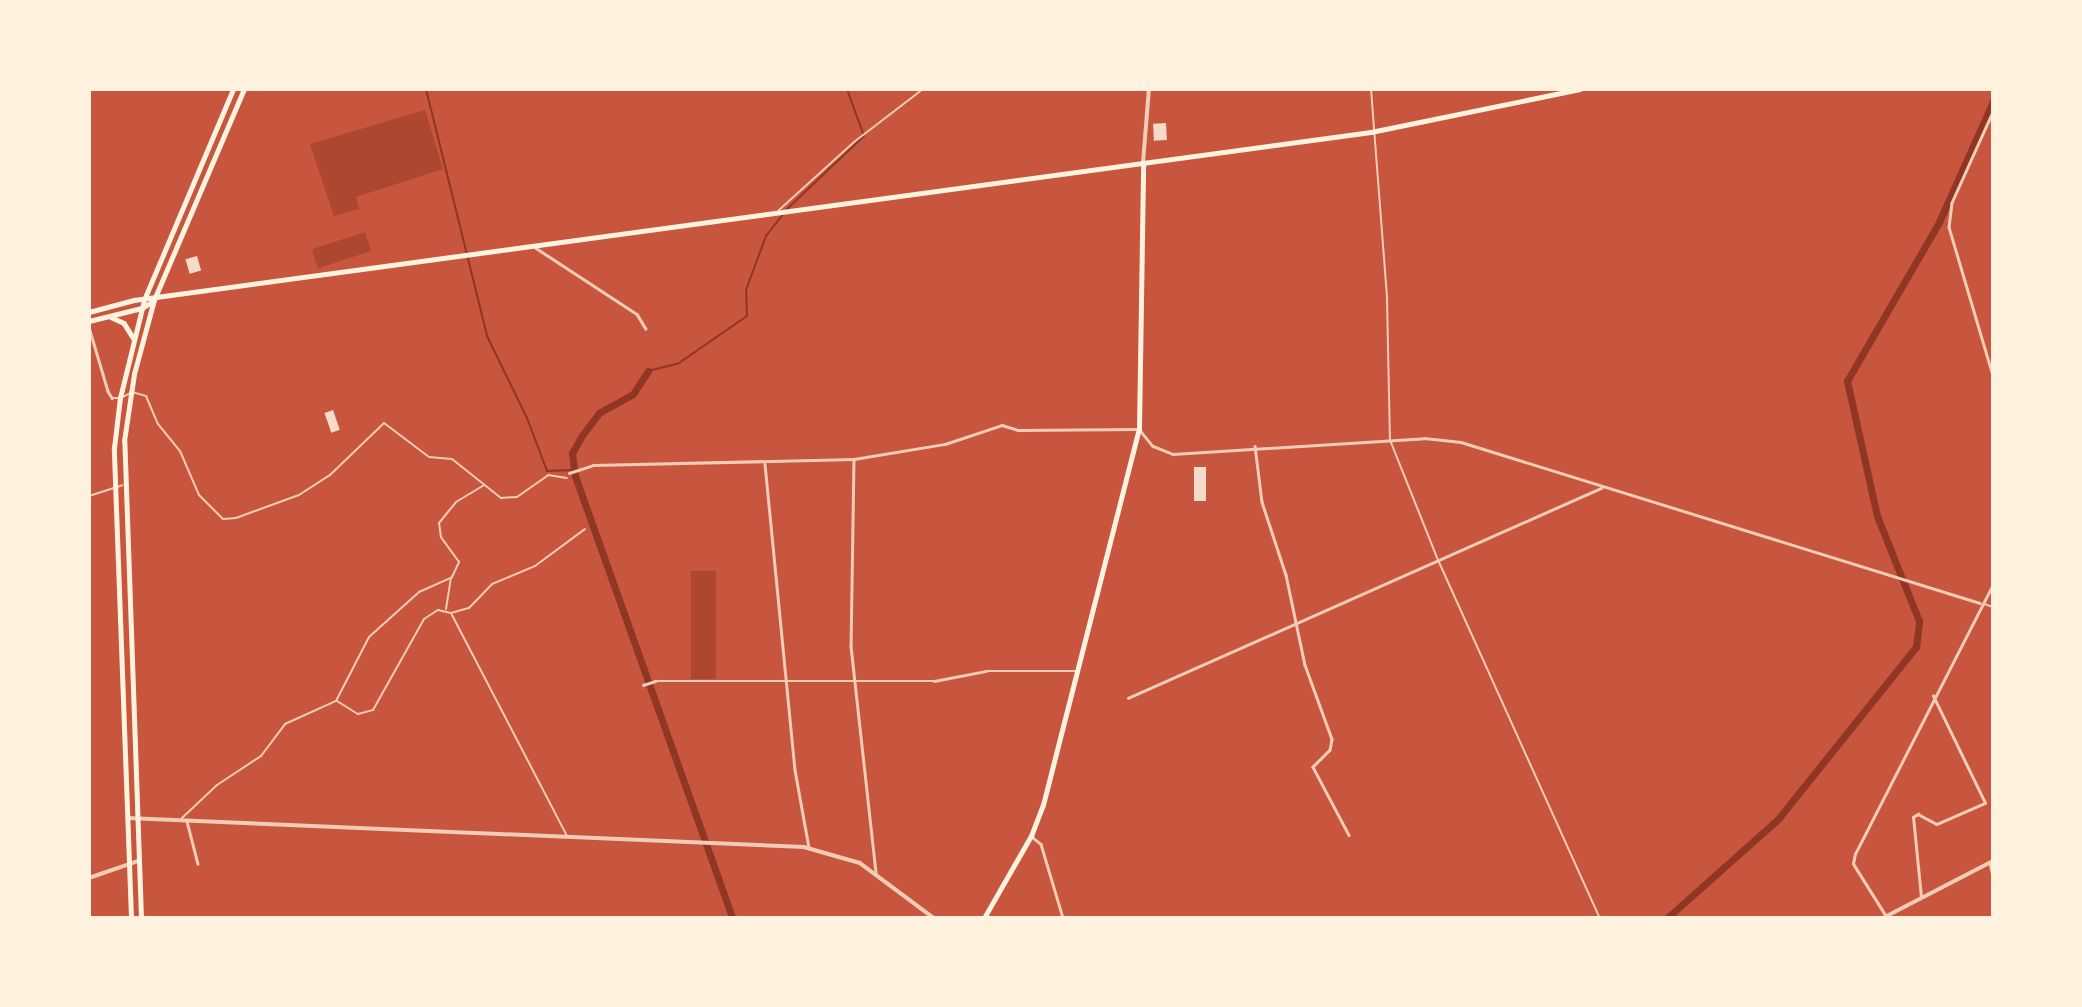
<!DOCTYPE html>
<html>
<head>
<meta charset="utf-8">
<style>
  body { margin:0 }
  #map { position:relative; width:2082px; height:1007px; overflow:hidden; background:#c8553d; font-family:Poppins,sans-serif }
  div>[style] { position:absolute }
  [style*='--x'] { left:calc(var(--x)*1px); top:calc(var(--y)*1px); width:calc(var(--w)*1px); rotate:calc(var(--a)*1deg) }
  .green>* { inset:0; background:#ae4732; transform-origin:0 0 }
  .stream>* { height:2px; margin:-1px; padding:0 1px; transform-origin:1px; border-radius:1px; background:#8f3625 }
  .canal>* { height:7px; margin:-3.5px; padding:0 3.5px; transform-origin:3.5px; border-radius:3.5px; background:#8f3625 }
  .building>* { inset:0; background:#f7dbc8; transform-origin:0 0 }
  .service>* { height:2px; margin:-1px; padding:0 1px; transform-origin:1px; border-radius:1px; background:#f1ccb7 }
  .minor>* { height:2.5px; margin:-1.25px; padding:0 1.25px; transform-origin:1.25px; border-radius:1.25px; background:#f1ccb7 }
  .tertiary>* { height:3.5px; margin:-1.75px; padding:0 1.75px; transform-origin:1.75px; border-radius:1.75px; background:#f1ccb7 }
  .secondary>* { height:4.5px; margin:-2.25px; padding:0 2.25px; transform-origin:2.25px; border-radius:2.25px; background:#fff3e0 }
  span { translate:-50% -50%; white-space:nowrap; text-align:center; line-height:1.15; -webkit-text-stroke:7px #fff3e0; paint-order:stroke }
  .frame { position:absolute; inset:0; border:91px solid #fff3e0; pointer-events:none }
</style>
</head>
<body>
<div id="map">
  <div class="green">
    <i style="clip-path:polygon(425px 110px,443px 169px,356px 197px,359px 209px,334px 216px,310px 144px)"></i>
    <i style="left:365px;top:232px;width:20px;height:56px;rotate:72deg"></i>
    <i style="left:691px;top:571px;width:25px;height:108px"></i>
  </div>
  <div class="stream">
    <i style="--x:426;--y:89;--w:254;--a:76.1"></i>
    <i style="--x:487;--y:336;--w:91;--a:64"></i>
    <i style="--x:527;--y:418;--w:57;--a:69.3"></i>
    <i style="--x:547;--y:471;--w:27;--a:-2"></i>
    <i style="--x:787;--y:209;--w:106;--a:-43.5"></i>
    <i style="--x:864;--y:136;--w:50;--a:-109.9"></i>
    <i style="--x:648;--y:371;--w:32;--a:-14"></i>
    <i style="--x:679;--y:363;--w:83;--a:-34.7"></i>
    <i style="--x:747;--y:316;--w:26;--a:-92"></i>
    <i style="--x:746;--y:290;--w:58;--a:-69.7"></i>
    <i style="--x:766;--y:236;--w:28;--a:-52"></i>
  </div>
  <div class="canal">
    <i style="--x:648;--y:371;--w:27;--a:123"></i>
    <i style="--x:633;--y:394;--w:39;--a:151"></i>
    <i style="--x:599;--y:413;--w:30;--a:127"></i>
    <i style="--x:581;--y:437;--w:18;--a:119"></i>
    <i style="--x:572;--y:453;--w:23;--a:83"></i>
    <i style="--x:575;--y:476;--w:469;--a:70.4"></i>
    <i style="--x:1667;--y:918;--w:149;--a:-41.7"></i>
    <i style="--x:1778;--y:819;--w:221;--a:-51.3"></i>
    <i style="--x:1916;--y:647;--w:26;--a:-83"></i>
    <i style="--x:1919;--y:621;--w:113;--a:-111.8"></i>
    <i style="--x:1877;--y:516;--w:138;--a:-102.5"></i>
    <i style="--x:1847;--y:381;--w:184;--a:-59.9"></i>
    <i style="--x:1939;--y:222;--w:133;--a:-65.9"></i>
  </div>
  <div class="building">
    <i style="left:1166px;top:123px;width:17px;height:13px;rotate:87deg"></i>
    <i style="left:197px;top:256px;width:15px;height:12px;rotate:74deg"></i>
    <i style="left:333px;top:410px;width:21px;height:9px;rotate:71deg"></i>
    <i style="left:1194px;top:467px;width:12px;height:34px"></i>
  </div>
  <div class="service">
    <i style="--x:1371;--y:89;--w:211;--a:85.6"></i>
    <i style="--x:1387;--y:299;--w:141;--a:88.8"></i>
    <i style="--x:1390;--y:440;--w:129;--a:68.2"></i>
    <i style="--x:1438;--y:560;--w:393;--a:65.7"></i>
    <i style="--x:779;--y:210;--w:101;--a:-42.2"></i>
    <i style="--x:854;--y:142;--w:87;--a:-37.5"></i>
    <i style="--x:123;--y:397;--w:10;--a:-29"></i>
    <i style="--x:132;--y:392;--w:15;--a:16"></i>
    <i style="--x:146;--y:396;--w:30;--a:67"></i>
    <i style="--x:158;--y:424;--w:35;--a:51"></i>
    <i style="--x:180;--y:451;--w:48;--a:66.6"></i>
    <i style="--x:199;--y:495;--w:34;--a:45"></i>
    <i style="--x:223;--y:519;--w:13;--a:-4"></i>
    <i style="--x:236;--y:518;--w:67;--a:-20.1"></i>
    <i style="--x:299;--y:495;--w:37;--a:-33"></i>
    <i style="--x:330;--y:475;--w:75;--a:-43.9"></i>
    <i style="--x:384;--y:423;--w:56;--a:37.1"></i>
    <i style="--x:429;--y:457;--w:23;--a:5"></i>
    <i style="--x:452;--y:459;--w:63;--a:38.5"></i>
    <i style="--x:501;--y:498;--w:16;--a:-4"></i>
    <i style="--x:517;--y:497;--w:38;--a:-35"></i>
    <i style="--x:548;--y:475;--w:19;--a:9"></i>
    <i style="--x:89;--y:496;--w:35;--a:-18"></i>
    <i style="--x:1984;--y:604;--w:9;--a:18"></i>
    <i style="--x:446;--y:609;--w:31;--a:-81"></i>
    <i style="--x:452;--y:615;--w:249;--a:62.5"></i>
    <i style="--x:337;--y:701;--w:25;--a:32"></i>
    <i style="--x:358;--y:714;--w:16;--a:-15"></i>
    <i style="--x:373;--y:710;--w:104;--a:-60.7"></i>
    <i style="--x:424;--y:619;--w:17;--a:-33"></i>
    <i style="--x:438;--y:610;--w:13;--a:13"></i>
    <i style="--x:451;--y:613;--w:19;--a:-16"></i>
    <i style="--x:469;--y:608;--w:33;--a:-46"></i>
    <i style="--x:492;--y:584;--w:47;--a:-22.7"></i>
    <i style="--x:535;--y:566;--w:62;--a:-36.5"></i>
    <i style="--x:182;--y:818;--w:48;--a:-43.3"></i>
    <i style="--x:217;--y:785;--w:53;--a:-33.4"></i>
    <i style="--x:261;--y:756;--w:40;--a:-53"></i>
    <i style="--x:285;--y:724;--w:56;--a:-24.3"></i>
    <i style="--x:336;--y:701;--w:72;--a:-62.7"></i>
    <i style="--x:369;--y:637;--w:67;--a:-42"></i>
    <i style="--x:419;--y:592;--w:36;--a:-24"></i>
    <i style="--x:452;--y:577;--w:17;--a:-65"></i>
    <i style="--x:459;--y:562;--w:31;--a:-126"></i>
    <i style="--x:441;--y:537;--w:14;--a:-98"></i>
    <i style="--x:439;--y:523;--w:27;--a:-51"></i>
    <i style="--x:456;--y:502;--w:33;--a:-31"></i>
  </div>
  <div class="minor">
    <i style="--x:1993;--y:112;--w:100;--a:114.3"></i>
    <i style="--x:1952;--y:203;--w:24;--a:97"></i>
    <i style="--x:1949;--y:227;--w:155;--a:73.5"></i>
    <i style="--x:536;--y:248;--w:121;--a:33.2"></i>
    <i style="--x:637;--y:314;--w:17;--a:59"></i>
    <i style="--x:89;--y:327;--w:67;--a:73.5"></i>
    <i style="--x:108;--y:391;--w:8;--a:60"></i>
    <i style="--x:112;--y:398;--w:8;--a:0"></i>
    <i style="--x:1255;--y:446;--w:56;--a:82.9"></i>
    <i style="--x:1262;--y:502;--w:77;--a:71.8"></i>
    <i style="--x:1286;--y:575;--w:92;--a:78.1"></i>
    <i style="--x:1305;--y:665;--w:79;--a:70"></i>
    <i style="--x:1332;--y:739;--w:11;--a:100"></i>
    <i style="--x:1330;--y:750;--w:24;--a:135"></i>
    <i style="--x:1313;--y:767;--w:77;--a:62.1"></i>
    <i style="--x:854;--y:459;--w:187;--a:90.9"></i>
    <i style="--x:851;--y:646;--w:228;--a:83.7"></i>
    <i style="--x:765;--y:464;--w:307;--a:84.4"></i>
    <i style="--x:795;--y:770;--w:79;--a:79.8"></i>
    <i style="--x:569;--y:473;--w:25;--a:-18"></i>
    <i style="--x:593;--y:465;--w:261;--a:-1.3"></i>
    <i style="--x:854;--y:459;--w:92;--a:-9.4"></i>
    <i style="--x:945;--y:444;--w:60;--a:-18.4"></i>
    <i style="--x:1002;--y:425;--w:17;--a:17"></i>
    <i style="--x:1018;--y:430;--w:121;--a:-0.5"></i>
    <i style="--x:1139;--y:429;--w:22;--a:51"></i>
    <i style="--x:1153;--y:446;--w:22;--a:22"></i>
    <i style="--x:1173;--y:454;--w:252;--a:-3.6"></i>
    <i style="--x:1424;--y:438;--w:37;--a:6"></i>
    <i style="--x:1461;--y:442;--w:543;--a:17.23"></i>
    <i style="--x:643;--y:685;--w:13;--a:-18"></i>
    <i style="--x:655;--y:681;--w:279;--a:0"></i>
    <i style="--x:934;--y:681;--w:53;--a:-10.9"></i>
    <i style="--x:986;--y:671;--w:91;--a:0"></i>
    <i style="--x:1128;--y:698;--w:518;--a:-23.94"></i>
    <i style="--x:187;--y:821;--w:44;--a:75.7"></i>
    <i style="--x:1031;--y:836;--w:13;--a:39"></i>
    <i style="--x:1041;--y:844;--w:77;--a:73.4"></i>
    <i style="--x:1990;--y:863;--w:13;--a:77"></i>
    <i style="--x:1921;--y:897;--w:80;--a:-95.7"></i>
    <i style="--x:1913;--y:817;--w:6;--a:-31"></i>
    <i style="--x:1918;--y:814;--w:21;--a:28"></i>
    <i style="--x:1937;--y:824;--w:52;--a:-23.6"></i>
    <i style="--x:1985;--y:803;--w:119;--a:-115.9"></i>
    <i style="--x:1885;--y:915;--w:60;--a:-122.1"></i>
    <i style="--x:1853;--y:864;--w:10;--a:-79"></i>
    <i style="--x:1855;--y:854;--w:303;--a:-62.9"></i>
  </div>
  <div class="tertiary">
    <i style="--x:1143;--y:163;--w:74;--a:-85.4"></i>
    <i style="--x:128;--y:818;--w:677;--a:2.46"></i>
    <i style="--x:804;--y:847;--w:58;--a:15.9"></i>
    <i style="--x:860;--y:863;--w:92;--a:36.6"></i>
    <i style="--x:89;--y:878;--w:52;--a:-19.1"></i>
    <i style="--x:1883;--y:918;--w:124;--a:-27.4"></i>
  </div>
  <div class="secondary">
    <i style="--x:89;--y:312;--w:47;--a:-14.9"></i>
    <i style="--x:134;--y:300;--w:1248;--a:-7.73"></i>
    <i style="--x:1371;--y:132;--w:213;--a:-11.6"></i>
    <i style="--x:111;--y:317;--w:14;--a:25"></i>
    <i style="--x:124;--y:323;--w:19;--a:58"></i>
    <i style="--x:89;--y:321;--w:55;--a:-13.8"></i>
    <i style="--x:142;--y:308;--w:13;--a:-32"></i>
    <i style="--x:131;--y:918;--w:470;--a:-92.1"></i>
    <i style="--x:114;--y:448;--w:50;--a:-83.2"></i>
    <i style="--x:120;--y:398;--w:101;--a:-76.2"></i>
    <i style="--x:144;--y:300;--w:229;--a:-67.1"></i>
    <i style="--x:141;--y:918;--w:477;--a:-92"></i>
    <i style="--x:124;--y:441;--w:68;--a:-81.5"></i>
    <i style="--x:134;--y:374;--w:77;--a:-74.9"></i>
    <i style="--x:154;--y:300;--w:229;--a:-66.9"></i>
    <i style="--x:984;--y:918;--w:95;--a:-60.2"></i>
    <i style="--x:1031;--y:836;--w:33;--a:-69"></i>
    <i style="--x:1043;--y:805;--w:388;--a:-75.7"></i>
    <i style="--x:1139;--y:429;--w:266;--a:-89.1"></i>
  </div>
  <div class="frame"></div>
</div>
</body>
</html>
